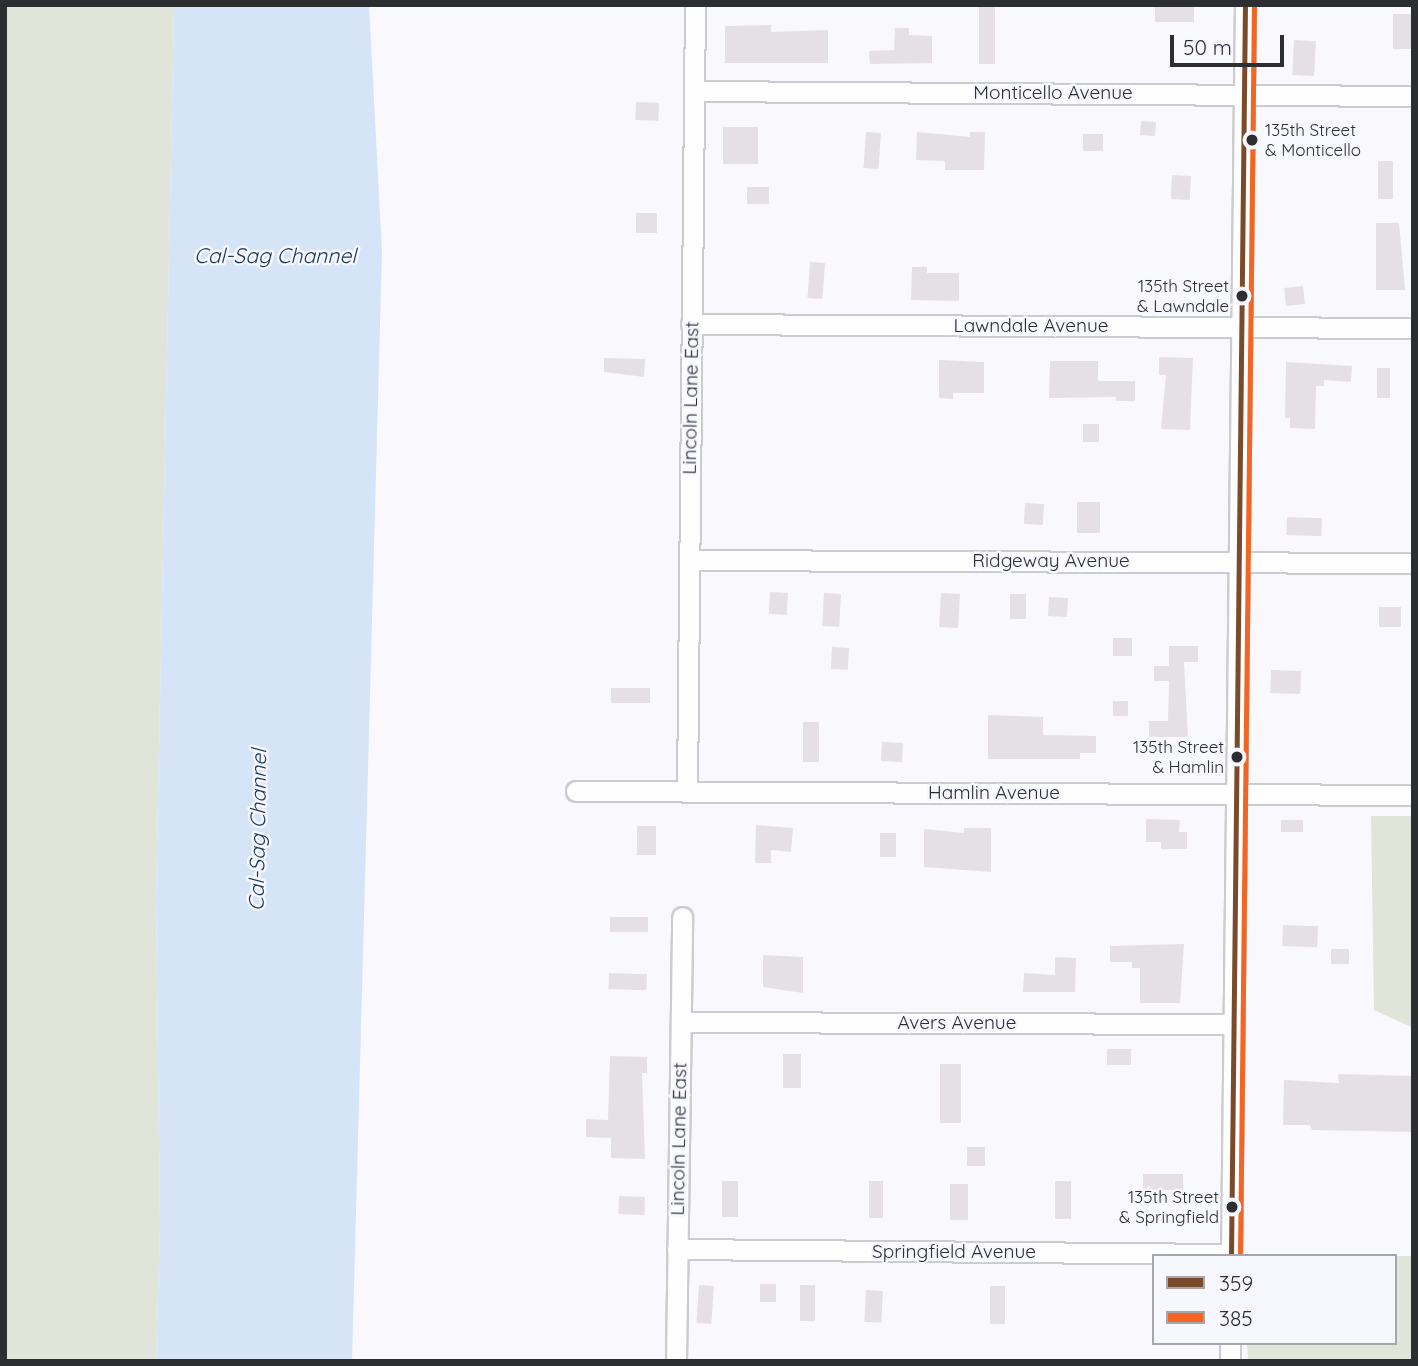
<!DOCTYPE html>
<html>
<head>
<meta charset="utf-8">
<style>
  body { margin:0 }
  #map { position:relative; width:1418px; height:1366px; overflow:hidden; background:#f9f9fd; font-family:Quicksand,sans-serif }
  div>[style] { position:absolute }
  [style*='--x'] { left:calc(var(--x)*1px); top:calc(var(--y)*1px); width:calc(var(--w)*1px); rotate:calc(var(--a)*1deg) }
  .green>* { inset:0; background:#e0e4d9 }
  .water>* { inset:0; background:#d5e5f7 }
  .building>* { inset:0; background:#e5e0e6; transform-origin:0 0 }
  .roads { filter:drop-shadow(2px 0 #ccccd0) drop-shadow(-2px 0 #ccccd0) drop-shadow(0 2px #ccccd0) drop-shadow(0 -2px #ccccd0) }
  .minor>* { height:19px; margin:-9.5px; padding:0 9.5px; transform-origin:9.5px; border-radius:9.5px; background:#fefeff }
  .bus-1>* { height:5px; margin:-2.5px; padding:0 2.5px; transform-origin:2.5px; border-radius:2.5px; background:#7a4b2a }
  .bus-2>* { height:5px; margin:-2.5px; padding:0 2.5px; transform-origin:2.5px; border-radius:2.5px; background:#f26522 }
  .dots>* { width:19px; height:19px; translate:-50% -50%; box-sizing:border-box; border:4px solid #f7f7ff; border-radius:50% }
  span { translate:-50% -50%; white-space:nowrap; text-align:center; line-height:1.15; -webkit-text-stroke:5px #f7f7ff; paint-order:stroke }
  .bus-label { font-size:17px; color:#2d2e32 }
  .left { translate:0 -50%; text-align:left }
  .right { translate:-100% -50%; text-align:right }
  .street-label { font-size:19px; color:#2d2e32 }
  .water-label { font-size:21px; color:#143759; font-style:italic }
  .frame { position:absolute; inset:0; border:7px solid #2d2e32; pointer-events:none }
  .legend { position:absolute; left:1152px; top:1254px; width:245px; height:91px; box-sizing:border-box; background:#f7f7ff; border:2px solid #a6a7ad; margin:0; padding:9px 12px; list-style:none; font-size:21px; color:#2d2e32 }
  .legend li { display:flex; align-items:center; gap:14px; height:35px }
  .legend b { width:35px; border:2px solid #a6a7ad }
  .scale { position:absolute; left:1170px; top:35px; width:114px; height:32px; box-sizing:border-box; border:4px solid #2d2e32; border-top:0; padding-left:9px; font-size:21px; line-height:24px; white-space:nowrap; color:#2d2e32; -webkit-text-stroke:5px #f7f7ff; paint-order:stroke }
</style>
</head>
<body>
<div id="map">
  <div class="green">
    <i style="clip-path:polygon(5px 5px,174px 5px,156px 898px,160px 1226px,156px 1361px,5px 1361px)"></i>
    <i style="clip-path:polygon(1371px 816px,1413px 816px,1413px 1028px,1374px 1010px)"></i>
    <i style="clip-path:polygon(1395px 1256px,1413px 1256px,1413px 1361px,1248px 1361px,1247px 1343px,1395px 1343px)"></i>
  </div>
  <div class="water">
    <i style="clip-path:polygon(174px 5px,369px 5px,382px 252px,352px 1361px,156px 1361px,160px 1226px,156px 898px)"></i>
  </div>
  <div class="building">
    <i style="left:979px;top:5px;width:16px;height:59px"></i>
    <i style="left:1155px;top:7px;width:39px;height:15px"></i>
    <i style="left:1393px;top:14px;width:19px;height:35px"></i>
    <i style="clip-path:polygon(771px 25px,771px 32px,828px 30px,828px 63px,725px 63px,725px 26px)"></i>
    <i style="clip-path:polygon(895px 28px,909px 28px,909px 35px,932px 36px,932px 63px,870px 64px,869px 51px,894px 50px)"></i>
    <i style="left:1294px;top:40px;width:22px;height:35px;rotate:3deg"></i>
    <i style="left:636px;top:102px;width:23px;height:18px;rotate:2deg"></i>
    <i style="left:1141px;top:121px;width:15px;height:14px;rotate:4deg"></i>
    <i style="left:723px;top:127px;width:35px;height:37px"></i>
    <i style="left:866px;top:132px;width:15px;height:36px;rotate:4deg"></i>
    <i style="clip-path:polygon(917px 132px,970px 137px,970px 132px,985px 132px,984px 170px,945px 170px,945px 161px,916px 160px)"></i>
    <i style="left:1083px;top:134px;width:20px;height:17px"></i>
    <i style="left:1378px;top:161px;width:15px;height:38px"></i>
    <i style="left:1172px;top:175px;width:19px;height:24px;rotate:3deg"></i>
    <i style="left:747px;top:187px;width:22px;height:17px"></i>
    <i style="left:636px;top:213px;width:21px;height:20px"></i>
    <i style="clip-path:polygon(1376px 223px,1399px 223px,1405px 290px,1376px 290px)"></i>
    <i style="left:810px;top:262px;width:15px;height:36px;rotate:4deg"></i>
    <i style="clip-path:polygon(912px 267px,927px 267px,927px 273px,959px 273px,959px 301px,911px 300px)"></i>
    <i style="left:1303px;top:286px;width:18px;height:19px;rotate:84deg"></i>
    <i style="clip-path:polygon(1159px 357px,1193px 358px,1190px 430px,1161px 429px,1166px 375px,1159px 375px)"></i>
    <i style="clip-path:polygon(604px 358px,645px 359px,644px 377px,604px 372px)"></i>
    <i style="clip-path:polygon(939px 360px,984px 362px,984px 393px,953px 393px,953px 399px,939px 398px)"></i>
    <i style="clip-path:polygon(1050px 361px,1098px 361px,1098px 381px,1135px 381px,1135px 401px,1116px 401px,1116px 397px,1049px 398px)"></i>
    <i style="clip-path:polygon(1286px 362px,1352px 366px,1351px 382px,1324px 380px,1324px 386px,1316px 386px,1315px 429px,1290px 428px,1290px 418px,1285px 418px)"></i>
    <i style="left:1377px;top:368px;width:13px;height:30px"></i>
    <i style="left:1083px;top:424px;width:16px;height:18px"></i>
    <i style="left:1077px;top:502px;width:23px;height:31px"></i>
    <i style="left:1025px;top:503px;width:19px;height:21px;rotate:3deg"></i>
    <i style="left:1287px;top:517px;width:35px;height:18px;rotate:2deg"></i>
    <i style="left:770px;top:592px;width:18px;height:22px;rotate:3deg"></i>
    <i style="left:824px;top:593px;width:17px;height:33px;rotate:3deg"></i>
    <i style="left:941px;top:593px;width:19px;height:34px;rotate:3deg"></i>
    <i style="left:1010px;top:594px;width:16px;height:25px"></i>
    <i style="left:1049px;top:597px;width:19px;height:19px;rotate:3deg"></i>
    <i style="left:1379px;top:607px;width:22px;height:20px"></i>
    <i style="left:1113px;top:638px;width:19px;height:18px"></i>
    <i style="clip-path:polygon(1169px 646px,1198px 646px,1198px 662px,1184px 662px,1188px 737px,1149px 737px,1149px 721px,1168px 721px,1169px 681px,1154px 681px,1154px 666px,1169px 666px)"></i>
    <i style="left:832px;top:647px;width:17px;height:22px;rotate:3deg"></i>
    <i style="left:1271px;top:670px;width:30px;height:23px;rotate:2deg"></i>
    <i style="left:611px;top:688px;width:39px;height:15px"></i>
    <i style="left:1113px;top:701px;width:15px;height:15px"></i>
    <i style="clip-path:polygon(988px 715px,1043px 717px,1043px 735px,1096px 736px,1096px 753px,1080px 753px,1080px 759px,988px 759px)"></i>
    <i style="left:803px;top:722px;width:16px;height:40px"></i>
    <i style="left:882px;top:742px;width:21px;height:19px;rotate:3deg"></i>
    <i style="clip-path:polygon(1146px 819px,1180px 820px,1179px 832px,1187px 832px,1187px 849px,1161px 849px,1161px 842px,1146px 842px)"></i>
    <i style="left:1281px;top:820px;width:22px;height:12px"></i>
    <i style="clip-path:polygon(756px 825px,793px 828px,791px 852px,771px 850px,771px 863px,755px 863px)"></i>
    <i style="left:637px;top:826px;width:19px;height:29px"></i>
    <i style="clip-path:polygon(964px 828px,991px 828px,991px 872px,924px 867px,924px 829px,964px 833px)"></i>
    <i style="left:880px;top:833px;width:16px;height:24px"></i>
    <i style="left:610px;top:917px;width:38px;height:15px"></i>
    <i style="left:1283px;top:925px;width:35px;height:21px;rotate:2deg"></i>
    <i style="clip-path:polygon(1184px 944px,1180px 1003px,1140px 1003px,1140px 968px,1132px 968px,1132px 962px,1110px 962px,1110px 946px)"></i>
    <i style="left:1331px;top:949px;width:18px;height:15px"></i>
    <i style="clip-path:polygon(763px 955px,803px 957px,803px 993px,763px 987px)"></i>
    <i style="clip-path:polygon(1055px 957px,1076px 958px,1075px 992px,1023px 992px,1024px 973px,1055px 975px)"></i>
    <i style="left:609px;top:973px;width:38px;height:16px;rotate:2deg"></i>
    <i style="left:1107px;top:1049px;width:24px;height:16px"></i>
    <i style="left:783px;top:1054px;width:18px;height:34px"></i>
    <i style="clip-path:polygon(610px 1056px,647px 1057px,647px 1073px,642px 1073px,645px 1159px,611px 1158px,611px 1138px,586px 1137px,586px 1119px,608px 1120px)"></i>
    <i style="left:940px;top:1064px;width:21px;height:59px"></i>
    <i style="clip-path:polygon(1338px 1074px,1413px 1076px,1413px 1132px,1312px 1130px,1310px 1125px,1283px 1125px,1284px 1080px,1339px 1083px)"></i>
    <i style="left:967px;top:1147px;width:18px;height:19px"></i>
    <i style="left:1143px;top:1174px;width:40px;height:16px"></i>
    <i style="left:722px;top:1181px;width:16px;height:36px"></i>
    <i style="left:869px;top:1181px;width:14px;height:37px"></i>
    <i style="left:1055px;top:1181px;width:16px;height:38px"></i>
    <i style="left:950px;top:1184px;width:18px;height:36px"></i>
    <i style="left:619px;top:1196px;width:26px;height:18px;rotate:2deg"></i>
    <i style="left:760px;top:1284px;width:16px;height:18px"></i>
    <i style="left:699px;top:1285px;width:15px;height:38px;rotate:4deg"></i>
    <i style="left:800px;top:1285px;width:15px;height:36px"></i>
    <i style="left:990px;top:1286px;width:15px;height:38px"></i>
    <i style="left:866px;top:1290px;width:17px;height:32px;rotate:3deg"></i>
  </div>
  <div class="roads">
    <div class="minor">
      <i style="--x:694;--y:91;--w:719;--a:0.4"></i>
      <i style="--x:691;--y:324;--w:722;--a:0.32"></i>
      <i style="--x:689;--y:560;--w:724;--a:0.24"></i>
      <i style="--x:576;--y:791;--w:837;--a:0.27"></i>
      <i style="--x:687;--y:792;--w:787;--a:-89.42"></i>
      <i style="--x:681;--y:1022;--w:553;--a:0.21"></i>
      <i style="--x:677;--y:1249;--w:554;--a:0.52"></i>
      <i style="--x:1231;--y:1256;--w:1251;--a:-89.36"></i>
      <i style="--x:676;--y:1361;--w:444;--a:-89.2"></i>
      <i style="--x:1230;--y:1361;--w:18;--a:-90"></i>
    </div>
  </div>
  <div class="bus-1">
    <i style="--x:1231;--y:1256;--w:1251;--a:-89.36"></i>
  </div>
  <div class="bus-2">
    <i style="--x:1240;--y:1256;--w:1251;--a:-89.36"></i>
  </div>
  <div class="dots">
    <i style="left:1252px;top:140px;background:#2d2e32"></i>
    <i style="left:1242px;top:296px;background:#2d2e32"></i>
    <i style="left:1237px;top:757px;background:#2d2e32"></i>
    <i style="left:1232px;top:1207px;background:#2d2e32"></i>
  </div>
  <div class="bus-label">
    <span class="left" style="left:1265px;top:140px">135th Street<br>&amp; Monticello</span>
    <span class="right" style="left:1229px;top:296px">135th Street<br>&amp; Lawndale</span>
    <span class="right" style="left:1224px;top:757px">135th Street<br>&amp; Hamlin</span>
    <span class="right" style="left:1219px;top:1207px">135th Street<br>&amp; Springfield</span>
  </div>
  <div class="street-label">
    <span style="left:1053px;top:93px">Monticello Avenue</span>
    <span style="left:1031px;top:326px">Lawndale Avenue</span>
    <span style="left:691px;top:398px;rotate:-89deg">Lincoln Lane East</span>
    <span style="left:1051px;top:561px">Ridgeway Avenue</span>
    <span style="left:994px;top:793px">Hamlin Avenue</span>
    <span style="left:957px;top:1023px">Avers Avenue</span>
    <span style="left:679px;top:1139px;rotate:-89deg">Lincoln Lane East</span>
    <span style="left:954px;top:1252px">Springfield Avenue</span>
  </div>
  <div class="water-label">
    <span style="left:275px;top:255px">Cal-Sag Channel</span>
    <span style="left:257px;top:830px;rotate:-89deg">Cal-Sag Channel</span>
  </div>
  <div class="frame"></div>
  <ul class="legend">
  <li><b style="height:9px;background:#7a4b2a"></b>359</li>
  <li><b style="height:9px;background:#f26522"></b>385</li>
  </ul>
  <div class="scale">50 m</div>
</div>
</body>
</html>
